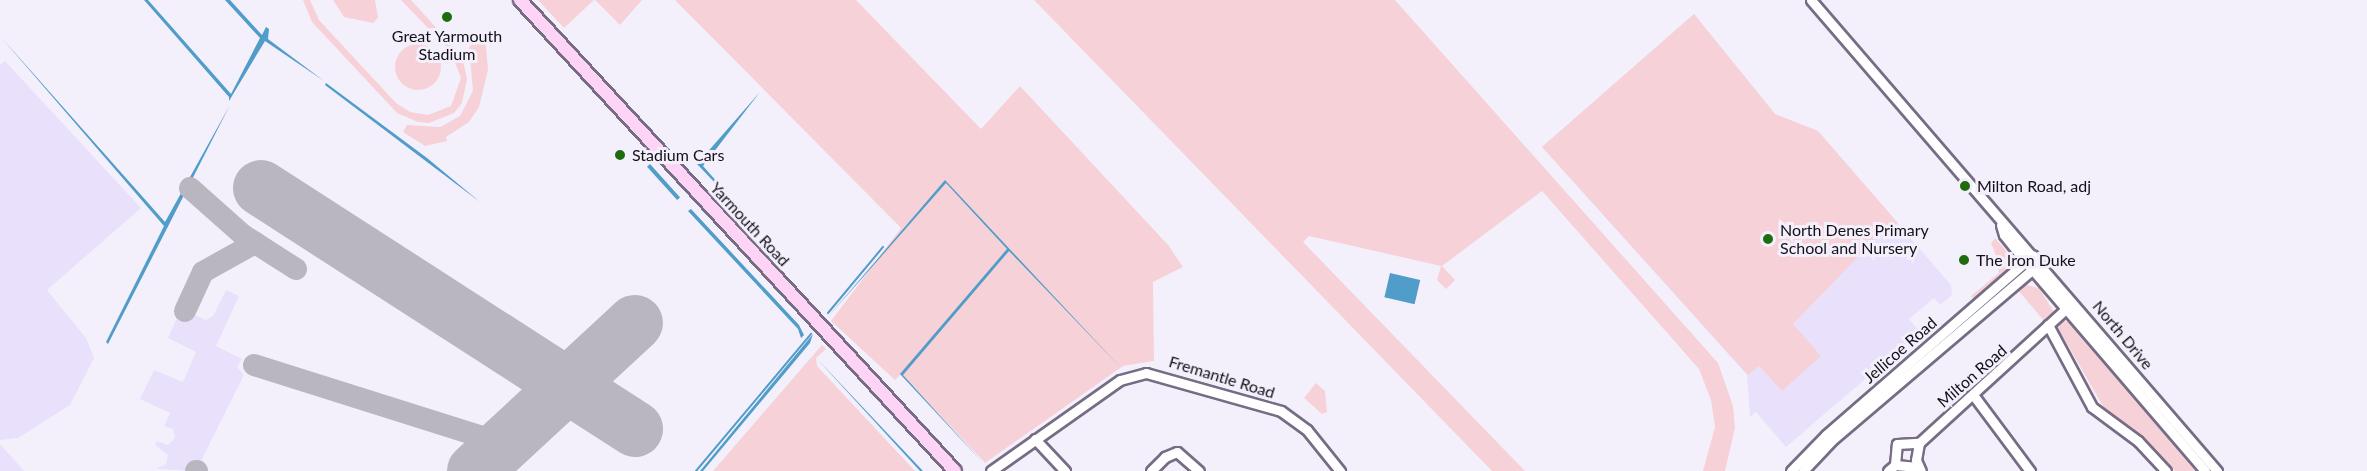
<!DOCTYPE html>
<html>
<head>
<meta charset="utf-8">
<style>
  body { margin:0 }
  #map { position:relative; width:2367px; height:471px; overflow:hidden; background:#f4f0fb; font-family:Lato,sans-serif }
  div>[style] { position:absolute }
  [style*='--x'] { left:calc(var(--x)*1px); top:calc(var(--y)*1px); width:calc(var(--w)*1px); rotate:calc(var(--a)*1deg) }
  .built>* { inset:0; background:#e9e0fb }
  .green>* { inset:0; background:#f7d1d8 }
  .round { border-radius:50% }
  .water>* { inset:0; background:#519dca; transform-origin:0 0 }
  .stream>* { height:2px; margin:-1px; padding:0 1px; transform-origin:1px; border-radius:1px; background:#519dca }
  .taxiway>* { height:22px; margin:-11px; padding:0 11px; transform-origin:11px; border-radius:11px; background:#bab6c0 }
  .runway>* { height:56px; margin:-28px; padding:0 28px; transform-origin:28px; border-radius:28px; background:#bab6c0 }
  .roads { filter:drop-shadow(2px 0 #766d85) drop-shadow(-2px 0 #766d85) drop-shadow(0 2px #766d85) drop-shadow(0 -2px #766d85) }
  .minor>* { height:9px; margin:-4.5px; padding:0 4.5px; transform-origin:4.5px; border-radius:4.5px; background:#fff }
  .major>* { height:12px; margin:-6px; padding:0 6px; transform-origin:6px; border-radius:6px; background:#fdd4f5 }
  .dots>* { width:16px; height:16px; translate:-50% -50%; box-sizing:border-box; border:3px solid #f4f0fb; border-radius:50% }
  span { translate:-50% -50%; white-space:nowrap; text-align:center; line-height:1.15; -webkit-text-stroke:6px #f4f0fb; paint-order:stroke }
  .poi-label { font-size:16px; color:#141019 }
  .left { translate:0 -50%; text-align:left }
  .street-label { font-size:16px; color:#141019 }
</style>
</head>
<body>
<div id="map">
  <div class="built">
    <i style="clip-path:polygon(1694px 14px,1775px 114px,1818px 131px,1951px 285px,1952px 295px,1940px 305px,1934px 298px,1909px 319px,1920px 332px,1786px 447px,1756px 412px,1750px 417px,1747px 375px,1542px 147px)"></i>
    <i style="clip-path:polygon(5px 61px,141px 208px,47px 290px,86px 338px,94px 358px,70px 405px,18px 438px,0 440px,0 65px)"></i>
    <i style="clip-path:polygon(226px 290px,239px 296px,216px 346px,242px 359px,237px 367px,244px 375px,196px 471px,156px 469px,166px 464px,168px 455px,155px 445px,157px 441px,168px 445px,175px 438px,173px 429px,164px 426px,170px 413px,140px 399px,154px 370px,183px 382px,196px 352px,168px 338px,181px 309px,206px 320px,213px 316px)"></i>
    <i style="clip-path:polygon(0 444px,24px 471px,0 471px)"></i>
  </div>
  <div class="green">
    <i style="clip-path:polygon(303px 0,310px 0,319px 20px,396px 103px,410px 112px,428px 115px,451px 106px,461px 78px,451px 52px,401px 0,411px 0,462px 56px,467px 79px,462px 103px,454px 113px,429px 123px,418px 122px,397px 113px,312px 22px)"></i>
    <i style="clip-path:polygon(333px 0,375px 0,378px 18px,373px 23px,344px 17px)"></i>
    <i style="clip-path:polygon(538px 0,594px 0,564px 28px)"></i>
    <i style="clip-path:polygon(595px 0,642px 0,620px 25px)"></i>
    <i style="clip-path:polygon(675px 0,856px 0,981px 129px,1020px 86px,1169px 246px,1183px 267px,1153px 282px,1154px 361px,1123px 366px,985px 463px,901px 374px,895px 380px,831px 321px,901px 228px)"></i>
    <i style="clip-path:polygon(1034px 0,1395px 0,1718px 363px,1733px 406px,1735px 428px,1725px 471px,1703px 471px,1715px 427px,1711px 400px,1699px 369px,1542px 191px,1442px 266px,1455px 280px,1446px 289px,1437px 280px,1441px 266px,1309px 236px,1303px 242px,1525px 471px,1492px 471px)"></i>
    <i style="clip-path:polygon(1694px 14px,1775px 114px,1818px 131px,1898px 223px,1884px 230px,1793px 324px,1821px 356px,1782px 391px,1759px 366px,1748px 375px,1542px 147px)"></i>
    <i style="clip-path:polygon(477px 39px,482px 39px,486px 46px,488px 70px,479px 107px,469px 122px,446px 137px,447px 141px,425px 146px,403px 132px,407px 125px,440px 127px,460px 116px,473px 91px,469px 47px)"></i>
    <i class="round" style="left:395px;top:44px;width:46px;height:46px"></i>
    <i style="clip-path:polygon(1995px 238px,2007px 252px,2009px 260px,1997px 258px,1991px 243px)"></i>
    <i style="clip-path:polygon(1997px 260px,2008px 263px,2005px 272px,1974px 299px,1971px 296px,1999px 273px)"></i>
    <i style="clip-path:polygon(2027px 285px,2039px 288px,2054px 312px,2045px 322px,2017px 289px)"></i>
    <i style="clip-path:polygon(2063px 321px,2070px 322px,2195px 471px,2175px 471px,2136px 431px,2104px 408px,2058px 328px)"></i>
    <i style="clip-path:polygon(822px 345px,826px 349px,816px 358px,817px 366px,915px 471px,713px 471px)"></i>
    <i style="clip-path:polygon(1316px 383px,1325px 391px,1327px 412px,1322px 414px,1304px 398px)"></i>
  </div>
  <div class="water">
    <i style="clip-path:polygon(144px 0,148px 0,231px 94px,260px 38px,225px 0,230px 0,262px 35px,266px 27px,269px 29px,268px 39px,324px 81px,265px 41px,229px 101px,229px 97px)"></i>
    <i style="clip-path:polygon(0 36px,165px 222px,230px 105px,108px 344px,106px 342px,164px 226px)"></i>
    <i style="clip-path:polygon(326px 83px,427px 158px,480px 202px,325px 85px)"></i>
    <i style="clip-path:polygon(760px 92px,703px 166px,759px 229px,697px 164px)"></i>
    <i style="left:650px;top:164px;width:45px;height:4px;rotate:48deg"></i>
    <i style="clip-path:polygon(945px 180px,1121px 368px,1009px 251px,903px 375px,984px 464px,900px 374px,1007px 249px,946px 183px,827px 318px)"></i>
    <i style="clip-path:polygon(691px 209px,799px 325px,804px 335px,801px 338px,798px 329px,688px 211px)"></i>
    <i style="left:1390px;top:273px;width:31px;height:25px;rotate:13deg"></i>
    <i style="clip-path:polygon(813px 334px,810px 343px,703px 471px,700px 471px)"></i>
    <i style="clip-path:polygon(819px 361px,821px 363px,923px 471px,920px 471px)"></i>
  </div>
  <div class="stream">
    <i style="--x:828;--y:313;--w:86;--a:-50.2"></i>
    <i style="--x:696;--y:471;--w:179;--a:-50"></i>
  </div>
  <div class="taxiway">
    <i style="--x:190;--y:188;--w:71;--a:41.6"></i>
    <i style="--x:243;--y:235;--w:63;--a:32.7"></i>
    <i style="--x:185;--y:311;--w:43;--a:-65.2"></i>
    <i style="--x:203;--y:272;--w:60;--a:-29.1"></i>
    <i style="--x:254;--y:365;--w:262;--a:17.5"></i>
    <i style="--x:196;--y:471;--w:1;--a:0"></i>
  </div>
  <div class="runway">
    <i style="--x:261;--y:188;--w:445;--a:32.8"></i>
    <i style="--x:475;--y:471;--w:218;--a:-42.8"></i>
  </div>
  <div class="roads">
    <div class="minor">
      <i style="--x:1811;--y:0;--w:622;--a:49.24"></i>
      <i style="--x:2001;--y:225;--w:10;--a:73"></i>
      <i style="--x:2004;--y:235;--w:35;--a:51"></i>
      <i style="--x:2026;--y:262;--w:275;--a:49.4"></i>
      <i style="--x:2048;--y:325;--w:93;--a:61.8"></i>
      <i style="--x:2092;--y:407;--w:57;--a:36.5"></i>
      <i style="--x:2138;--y:441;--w:41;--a:47"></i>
      <i style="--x:1974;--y:396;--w:94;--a:53.3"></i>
      <i style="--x:1035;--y:439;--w:44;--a:46.8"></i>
      <i style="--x:1919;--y:443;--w:17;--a:100"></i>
      <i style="--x:1916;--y:460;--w:12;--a:66"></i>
      <i style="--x:1895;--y:465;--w:21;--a:-85"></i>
      <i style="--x:1897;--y:444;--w:22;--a:-3"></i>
      <i style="--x:1919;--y:443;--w:205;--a:-42.4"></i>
      <i style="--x:991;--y:471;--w:158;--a:-35.2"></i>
      <i style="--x:1120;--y:380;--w:27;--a:-15"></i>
      <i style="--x:1146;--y:373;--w:140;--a:15.7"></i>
      <i style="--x:1281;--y:411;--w:32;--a:36"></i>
      <i style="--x:1307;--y:430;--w:53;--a:51.2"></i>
      <i style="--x:1151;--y:471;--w:20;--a:-45"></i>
      <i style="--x:1165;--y:457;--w:13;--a:-23"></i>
      <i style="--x:1177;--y:452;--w:29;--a:41"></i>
      <i style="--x:1791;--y:471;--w:50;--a:-45.8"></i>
      <i style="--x:1826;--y:435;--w:274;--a:-41"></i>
      <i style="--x:1803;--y:471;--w:42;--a:-46.9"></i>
      <i style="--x:1832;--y:440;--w:267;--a:-40.4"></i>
      <i style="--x:1888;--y:471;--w:9;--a:-41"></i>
      <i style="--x:1895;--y:465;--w:23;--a:5"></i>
    </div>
    <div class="major">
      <i style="--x:520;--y:0;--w:641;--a:47.28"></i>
    </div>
  </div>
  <div class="dots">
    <i style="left:447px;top:17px;background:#1f6c0f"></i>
    <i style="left:620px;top:155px;background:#1f6c0f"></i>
    <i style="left:1965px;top:186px;background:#1f6c0f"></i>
    <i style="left:1768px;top:239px;background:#1f6c0f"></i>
    <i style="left:1964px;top:260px;background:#1f6c0f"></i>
  </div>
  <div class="poi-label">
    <span style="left:447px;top:45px">Great Yarmouth<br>Stadium</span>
    <span class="left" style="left:632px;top:155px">Stadium Cars</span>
    <span class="left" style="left:1977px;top:186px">Milton Road, adj</span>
    <span class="left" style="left:1780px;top:239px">North Denes Primary<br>School and Nursery</span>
    <span class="left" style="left:1976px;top:260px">The Iron Duke</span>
  </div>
  <div class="street-label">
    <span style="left:750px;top:224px;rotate:47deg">Yarmouth Road</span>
    <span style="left:2123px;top:335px;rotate:50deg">North Drive</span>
    <span style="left:1900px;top:350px;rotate:-41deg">Jellicoe Road</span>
    <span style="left:1972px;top:376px;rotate:-41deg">Milton Road</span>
    <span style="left:1222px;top:377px;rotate:17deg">Fremantle Road</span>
  </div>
</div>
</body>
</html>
